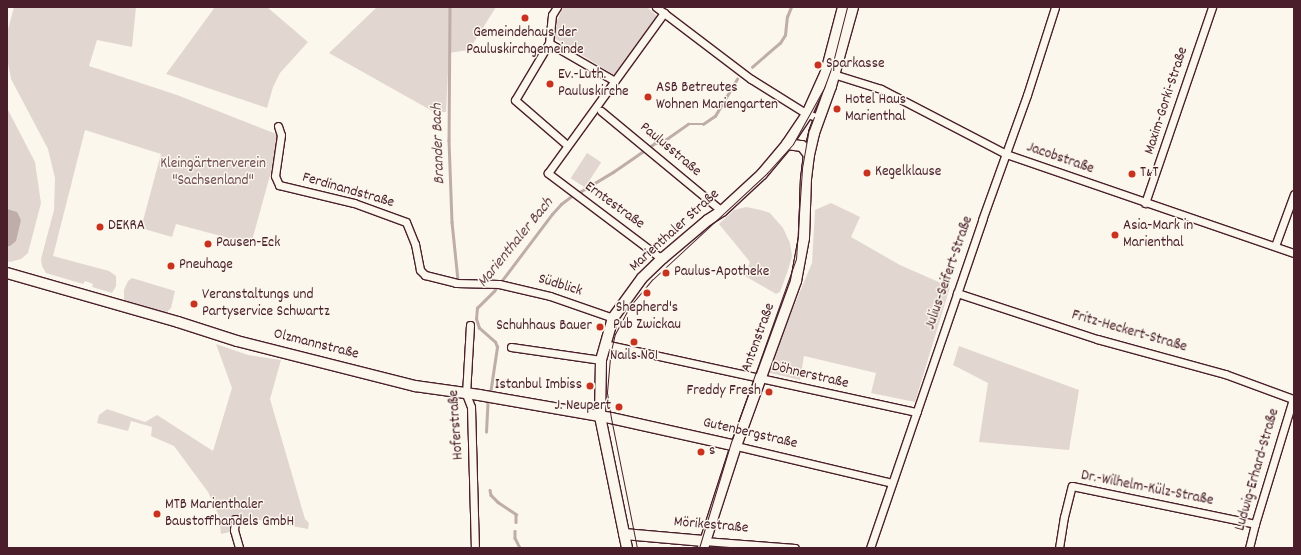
<!DOCTYPE html>
<html>
<head>
<meta charset="utf-8">
<style>
  body { margin:0 }
  #map { position:relative; width:1301px; height:555px; overflow:hidden; background:#fbf7ec; font-family:Dekko,sans-serif }
  div>[style] { position:absolute }
  [style*='--x'] { left:calc(var(--x)*1px); top:calc(var(--y)*1px); width:calc(var(--w)*1px); rotate:calc(var(--a)*1deg) }
  .green>* { inset:0; background:#e2d7d0; transform-origin:0 0 }
  .water>* { inset:0; background:#bfadaa }
  .stream>* { height:2.5px; margin:-1.25px; padding:0 1.25px; transform-origin:1.25px; border-radius:1.25px; background:#bfadaa }
  .roads { filter:drop-shadow(1px 0 #4a1f2b) drop-shadow(-1px 0 #4a1f2b) drop-shadow(0 1px #4a1f2b) drop-shadow(0 -1px #4a1f2b) }
  .minor>* { height:7px; margin:-3.5px; padding:0 3.5px; transform-origin:3.5px; border-radius:3.5px; background:#fbf7ec }
  .secondary>* { height:10px; margin:-5px; padding:0 5px; transform-origin:5px; border-radius:5px; background:#fbf7ec }
  .tram>* { height:1px; margin:-0.5px; padding:0 0.5px; transform-origin:0.5px; border-radius:0.5px; background:#4a1f2b }
  .dots>* { width:11px; height:11px; translate:-50% -50%; box-sizing:border-box; border:2px solid #fbf7ec; border-radius:50% }
  span { translate:-50% -50%; white-space:nowrap; text-align:center; line-height:1.15; -webkit-text-stroke:3px #fbf7ec; paint-order:stroke }
  .poi-label { font-size:15px; color:#4a1f2b }
  .left { translate:0 -50%; text-align:left }
  .right { translate:-100% -50%; text-align:right }
  .street-label { font-size:15px; color:#4a1f2b }
  .park-label { font-size:15px; color:#704d54 }
  .water-label { font-size:16px; color:#6d4a51; font-style:italic }
  .frame { position:absolute; inset:0; border:8px solid #4a1f2b; pointer-events:none }
</style>
</head>
<body>
<div id="map">
  <div class="green">
    <i style="clip-path:polygon(14px 7px,136px 7px,132px 47px,97px 40px,89px 66px,177px 95px,279px 135px,274px 161px,251px 244px,176px 224px,172px 237px,141px 228px,161px 154px,85px 130px,53px 256px,109px 271px,116px 276px,116px 286px,112px 293px,92px 287px,93px 284px,85px 281px,83px 284px,46px 273px,42px 266px,41px 259px,54px 210px,55px 178px,48px 149px,11px 79px,7px 58px,7px 33px)"></i>
    <i style="clip-path:polygon(215px 7px,267px 7px,308px 42px,280px 73px,273px 87px,267px 108px,166px 74px)"></i>
    <i style="clip-path:polygon(377px 7px,496px 7px,469px 50px,449px 53px,446px 112px,434px 112px,329px 53px)"></i>
    <i style="clip-path:polygon(563px 7px,647px 7px,657px 16px,614px 75px,551px 36px)"></i>
    <i style="clip-path:polygon(7px 108px,35px 162px,41px 203px,28px 253px,21px 259px,10px 262px,7px 261px)"></i>
    <i style="left:587px;top:153px;width:17px;height:30px;rotate:33deg"></i>
    <i style="clip-path:polygon(831px 203px,860px 217px,851px 237px,900px 265px,950px 287px,915px 402px,871px 393px,876px 373px,804px 356px,800px 380px,766px 372px,812px 263px,815px 210px)"></i>
    <i style="clip-path:polygon(746px 207px,761px 210px,770px 213px,783px 228px,790px 243px,792px 256px,788px 270px,780px 292px,776px 294px,745px 276px,750px 262px,719px 224px,734px 210px)"></i>
    <i style="clip-path:polygon(132px 278px,175px 291px,171px 308px,166px 313px,159px 312px,129px 303px,124px 300px,124px 290px,128px 281px)"></i>
    <i style="clip-path:polygon(216px 344px,248px 355px,281px 360px,270px 399px,305px 519px,309px 523px,308px 529px,233px 515px,230px 532px,221px 534px,219px 516px,208px 492px,174px 446px,151px 436px,152px 427px,131px 421px,128px 431px,97px 423px,99px 415px,107px 409px,145px 422px,157px 415px,213px 451px,232px 388px)"></i>
    <i style="clip-path:polygon(959px 346px,1079px 390px,1069px 450px,979px 442px,988px 383px,953px 365px)"></i>
  </div>
  <div class="water">
    <i style="clip-path:polygon(7px 209px,17px 212px,21px 220px,16px 241px,10px 246px,7px 246px)"></i>
  </div>
  <div class="stream">
    <i style="--x:450;--y:7;--w:133;--a:90.4"></i>
    <i style="--x:449;--y:140;--w:82;--a:87.9"></i>
    <i style="--x:452;--y:222;--w:58;--a:84.1"></i>
    <i style="--x:752;--y:67;--w:37;--a:-41"></i>
    <i style="--x:780;--y:43;--w:9;--a:-58"></i>
    <i style="--x:785;--y:35;--w:18;--a:-84"></i>
    <i style="--x:787;--y:17;--w:11;--a:-68"></i>
    <i style="--x:578;--y:193;--w:41;--a:-31"></i>
    <i style="--x:613;--y:172;--w:51;--a:-34.6"></i>
    <i style="--x:655;--y:143;--w:10;--a:-17"></i>
    <i style="--x:665;--y:140;--w:28;--a:-35"></i>
    <i style="--x:688;--y:124;--w:15;--a:0"></i>
    <i style="--x:703;--y:124;--w:14;--a:-34"></i>
    <i style="--x:715;--y:116;--w:43;--a:-59.3"></i>
    <i style="--x:490;--y:394;--w:48;--a:-81.5"></i>
    <i style="--x:497;--y:347;--w:5;--a:-112"></i>
    <i style="--x:495;--y:342;--w:21;--a:-139"></i>
    <i style="--x:479;--y:328;--w:9;--a:-108"></i>
    <i style="--x:476;--y:319;--w:11;--a:-85"></i>
    <i style="--x:477;--y:308;--w:24;--a:-45"></i>
    <i style="--x:494;--y:291;--w:96;--a:-53"></i>
    <i style="--x:552;--y:214;--w:13;--a:-48"></i>
    <i style="--x:561;--y:204;--w:15;--a:-37"></i>
    <i style="--x:486;--y:432;--w:33;--a:-87"></i>
    <i style="--x:490;--y:490;--w:5;--a:79"></i>
    <i style="--x:491;--y:495;--w:10;--a:45"></i>
    <i style="--x:498;--y:502;--w:22;--a:34"></i>
    <i style="--x:516;--y:514;--w:8;--a:90"></i>
    <i style="--x:515;--y:531;--w:7;--a:90"></i>
    <i style="--x:515;--y:538;--w:11;--a:63"></i>
  </div>
  <div class="roads">
    <div class="minor">
      <i style="--x:557;--y:7;--w:9;--a:122"></i>
      <i style="--x:552;--y:15;--w:28;--a:96"></i>
      <i style="--x:549;--y:43;--w:66;--a:120.8"></i>
      <i style="--x:515;--y:100;--w:69;--a:40.9"></i>
      <i style="--x:656;--y:7;--w:119;--a:37.2"></i>
      <i style="--x:751;--y:79;--w:66;--a:32"></i>
      <i style="--x:807;--y:114;--w:13;--a:18"></i>
      <i style="--x:549;--y:43;--w:74;--a:30"></i>
      <i style="--x:830;--y:73;--w:53;--a:17.4"></i>
      <i style="--x:881;--y:89;--w:141;--a:27.5"></i>
      <i style="--x:1006;--y:154;--w:305;--a:19"></i>
      <i style="--x:601;--y:111;--w:157;--a:39.6"></i>
      <i style="--x:278;--y:126;--w:9;--a:72"></i>
      <i style="--x:281;--y:135;--w:41;--a:98.3"></i>
      <i style="--x:275;--y:176;--w:10;--a:66"></i>
      <i style="--x:279;--y:185;--w:77;--a:13.5"></i>
      <i style="--x:354;--y:203;--w:55;--a:20.1"></i>
      <i style="--x:406;--y:222;--w:24;--a:68"></i>
      <i style="--x:415;--y:244;--w:26;--a:79"></i>
      <i style="--x:420;--y:270;--w:7;--a:45"></i>
      <i style="--x:425;--y:275;--w:32;--a:14"></i>
      <i style="--x:456;--y:283;--w:43;--a:1.3"></i>
      <i style="--x:499;--y:284;--w:52;--a:13.2"></i>
      <i style="--x:550;--y:296;--w:67;--a:19.2"></i>
      <i style="--x:1145;--y:203;--w:207;--a:-71.1"></i>
      <i style="--x:1275;--y:246;--w:55;--a:-69.9"></i>
      <i style="--x:662;--y:259;--w:143;--a:-143"></i>
      <i style="--x:548;--y:173;--w:198;--a:-54.1"></i>
      <i style="--x:957;--y:293;--w:147;--a:18.2"></i>
      <i style="--x:1097;--y:339;--w:133;--a:15.3"></i>
      <i style="--x:1225;--y:374;--w:72;--a:20.2"></i>
      <i style="--x:1293;--y:399;--w:131;--a:106.9"></i>
      <i style="--x:1255;--y:524;--w:25;--a:104"></i>
      <i style="--x:470;--y:325;--w:69;--a:93.3"></i>
      <i style="--x:466;--y:394;--w:14;--a:69"></i>
      <i style="--x:471;--y:407;--w:141;--a:88.4"></i>
      <i style="--x:604;--y:344;--w:320;--a:12.3"></i>
      <i style="--x:511;--y:347;--w:91;--a:8.2"></i>
      <i style="--x:736;--y:446;--w:160;--a:13.3"></i>
      <i style="--x:235;--y:519;--w:11;--a:95"></i>
      <i style="--x:234;--y:530;--w:19;--a:74"></i>
      <i style="--x:704;--y:541;--w:91;--a:4.4"></i>
      <i style="--x:870;--y:548;--w:347;--a:-71.1"></i>
      <i style="--x:982;--y:220;--w:133;--a:-70.2"></i>
      <i style="--x:1027;--y:95;--w:92;--a:-72.3"></i>
      <i style="--x:1059;--y:548;--w:31;--a:-81"></i>
      <i style="--x:1064;--y:517;--w:32;--a:-76"></i>
      <i style="--x:1072;--y:486;--w:187;--a:11.7"></i>
    </div>
    <div class="secondary">
      <i style="--x:787;--y:144;--w:15;--a:8"></i>
      <i style="--x:802;--y:146;--w:11;--a:52"></i>
      <i style="--x:7;--y:273;--w:178;--a:16"></i>
      <i style="--x:178;--y:322;--w:62;--a:17.9"></i>
      <i style="--x:237;--y:341;--w:184;--a:14.2"></i>
      <i style="--x:415;--y:386;--w:65;--a:8"></i>
      <i style="--x:479;--y:395;--w:134;--a:9.9"></i>
      <i style="--x:611;--y:418;--w:128;--a:12.6"></i>
      <i style="--x:624;--y:534;--w:80;--a:5"></i>
      <i style="--x:627;--y:548;--w:134;--a:-101.6"></i>
      <i style="--x:600;--y:417;--w:57;--a:-89"></i>
      <i style="--x:601;--y:360;--w:44;--a:-74.1"></i>
      <i style="--x:613;--y:318;--w:49;--a:-54.1"></i>
      <i style="--x:642;--y:278;--w:29;--a:-44"></i>
      <i style="--x:663;--y:258;--w:59;--a:-40.2"></i>
      <i style="--x:708;--y:220;--w:17;--a:-33"></i>
      <i style="--x:722;--y:211;--w:54;--a:-42.8"></i>
      <i style="--x:762;--y:174;--w:39;--a:-50"></i>
      <i style="--x:787;--y:144;--w:36;--a:-56"></i>
      <i style="--x:807;--y:114;--w:46;--a:-65.7"></i>
      <i style="--x:826;--y:72;--w:67;--a:-75.3"></i>
      <i style="--x:703;--y:548;--w:107;--a:-72.1"></i>
      <i style="--x:736;--y:446;--w:176;--a:-70"></i>
      <i style="--x:796;--y:281;--w:44;--a:-79.5"></i>
      <i style="--x:804;--y:238;--w:59;--a:-88.1"></i>
      <i style="--x:806;--y:179;--w:24;--a:-83"></i>
      <i style="--x:809;--y:155;--w:23;--a:-77"></i>
      <i style="--x:814;--y:133;--w:50;--a:-70.1"></i>
      <i style="--x:831;--y:86;--w:82;--a:-74.4"></i>
    </div>
  </div>
  <div class="tram">
    <i style="--x:637;--y:548;--w:133;--a:-101.3"></i>
    <i style="--x:611;--y:418;--w:26;--a:-99"></i>
    <i style="--x:607;--y:392;--w:37;--a:-85"></i>
    <i style="--x:610;--y:355;--w:22;--a:-77"></i>
    <i style="--x:615;--y:334;--w:32;--a:-62"></i>
    <i style="--x:630;--y:306;--w:35;--a:-50"></i>
    <i style="--x:653;--y:279;--w:156;--a:-42.9"></i>
    <i style="--x:767;--y:173;--w:39;--a:-48"></i>
    <i style="--x:793;--y:144;--w:64;--a:-61"></i>
    <i style="--x:824;--y:88;--w:23;--a:-70"></i>
    <i style="--x:832;--y:66;--w:61;--a:-75.7"></i>
    <i style="--x:699;--y:548;--w:108;--a:-73.2"></i>
    <i style="--x:730;--y:445;--w:197;--a:-70.5"></i>
    <i style="--x:796;--y:259;--w:91;--a:-86.2"></i>
    <i style="--x:802;--y:168;--w:39;--a:-80"></i>
    <i style="--x:809;--y:130;--w:14;--a:-69"></i>
  </div>
  <div class="dots">
    <i style="left:525px;top:18px;background:#c8321e"></i>
    <i style="left:818px;top:65px;background:#c8321e"></i>
    <i style="left:550px;top:84px;background:#c8321e"></i>
    <i style="left:648px;top:97px;background:#c8321e"></i>
    <i style="left:837px;top:109px;background:#c8321e"></i>
    <i style="left:867px;top:173px;background:#c8321e"></i>
    <i style="left:1132px;top:174px;background:#c8321e"></i>
    <i style="left:100px;top:227px;background:#c8321e"></i>
    <i style="left:1115px;top:235px;background:#c8321e"></i>
    <i style="left:208px;top:244px;background:#c8321e"></i>
    <i style="left:171px;top:266px;background:#c8321e"></i>
    <i style="left:666px;top:273px;background:#c8321e"></i>
    <i style="left:647px;top:293px;background:#c8321e"></i>
    <i style="left:194px;top:304px;background:#c8321e"></i>
    <i style="left:600px;top:327px;background:#c8321e"></i>
    <i style="left:634px;top:342px;background:#c8321e"></i>
    <i style="left:590px;top:386px;background:#c8321e"></i>
    <i style="left:769px;top:392px;background:#c8321e"></i>
    <i style="left:619px;top:407px;background:#c8321e"></i>
    <i style="left:701px;top:452px;background:#c8321e"></i>
    <i style="left:157px;top:514px;background:#c8321e"></i>
  </div>
  <div class="poi-label">
    <span style="left:525px;top:42px">Gemeindehaus der<br>Pauluskirchgemeinde</span>
    <span class="left" style="left:826px;top:65px">Sparkasse</span>
    <span class="left" style="left:558px;top:84px">Ev.-Luth.<br>Pauluskirche</span>
    <span class="left" style="left:656px;top:97px">ASB Betreutes<br>Wohnen Mariengarten</span>
    <span class="left" style="left:845px;top:109px">Hotel Haus<br>Marienthal</span>
    <span class="left" style="left:875px;top:173px">Kegelklause</span>
    <span class="left" style="left:1140px;top:174px">T&amp;T</span>
    <span class="left" style="left:1123px;top:235px">Asia-Mark in<br>Marienthal</span>
    <span class="left" style="left:108px;top:227px">DEKRA</span>
    <span class="left" style="left:216px;top:244px">Pausen-Eck</span>
    <span class="left" style="left:179px;top:266px">Pneuhage</span>
    <span class="left" style="left:674px;top:273px">Paulus-Apotheke</span>
    <span class="left" style="left:202px;top:304px">Veranstaltungs und<br>Partyservice Schwartz</span>
    <span style="left:647px;top:317px">Shepherd's<br>Pub Zwickau</span>
    <span class="right" style="left:592px;top:327px">Schuhhaus Bauer</span>
    <span style="left:634px;top:357px">Nails No1</span>
    <span class="right" style="left:582px;top:386px">Istanbul Imbiss</span>
    <span class="right" style="left:761px;top:392px">Freddy Fresh</span>
    <span class="right" style="left:611px;top:407px">J. Neupert</span>
    <span class="left" style="left:709px;top:452px">s</span>
    <span class="left" style="left:165px;top:514px">MTB Marienthaler<br>Baustoffhandels GmbH</span>
  </div>
  <div class="street-label">
    <span style="left:1167px;top:101px;rotate:-72deg">Maxim-Gorki-Straße</span>
    <span style="left:670px;top:150px;rotate:40deg">Paulusstraße</span>
    <span style="left:1060px;top:159px;rotate:19deg">Jacobstraße</span>
    <span style="left:348px;top:191px;rotate:16deg">Ferdinandstraße</span>
    <span style="left:614px;top:206px;rotate:36deg">Erntestraße</span>
    <span style="left:675px;top:231px;rotate:-42deg">Marienthaler Straße</span>
    <span style="left:950px;top:273px;rotate:-71deg">Julius-Seifert-Straße</span>
    <span style="left:560px;top:286px;rotate:17deg">Südblick</span>
    <span style="left:1129px;top:332px;rotate:16deg">Fritz-Heckert-Straße</span>
    <span style="left:759px;top:338px;rotate:-70deg">Antonstraße</span>
    <span style="left:316px;top:345px;rotate:14deg">Olzmannstraße</span>
    <span style="left:810px;top:376px;rotate:13deg">Döhnerstraße</span>
    <span style="left:457px;top:425px;rotate:-94deg">Hoferstraße</span>
    <span style="left:750px;top:434px;rotate:13deg">Gutenbergstraße</span>
    <span style="left:1258px;top:470px;rotate:-74deg">Ludwig-Erhard-Straße</span>
    <span style="left:1147px;top:489px;rotate:11deg">Dr.-Wilhelm-Külz-Straße</span>
    <span style="left:711px;top:526px;rotate:5deg">Mörikestraße</span>
  </div>
  <div class="park-label">
    <span style="left:213px;top:173px">Kleingärtnerverein<br>"Sachsenland"</span>
  </div>
  <div class="water-label">
    <span style="left:439px;top:144px;rotate:-92deg">Brander Bach</span>
    <span style="left:516px;top:243px;rotate:-51deg">Marienthaler Bach</span>
  </div>
  <div class="frame"></div>
</div>
</body>
</html>
